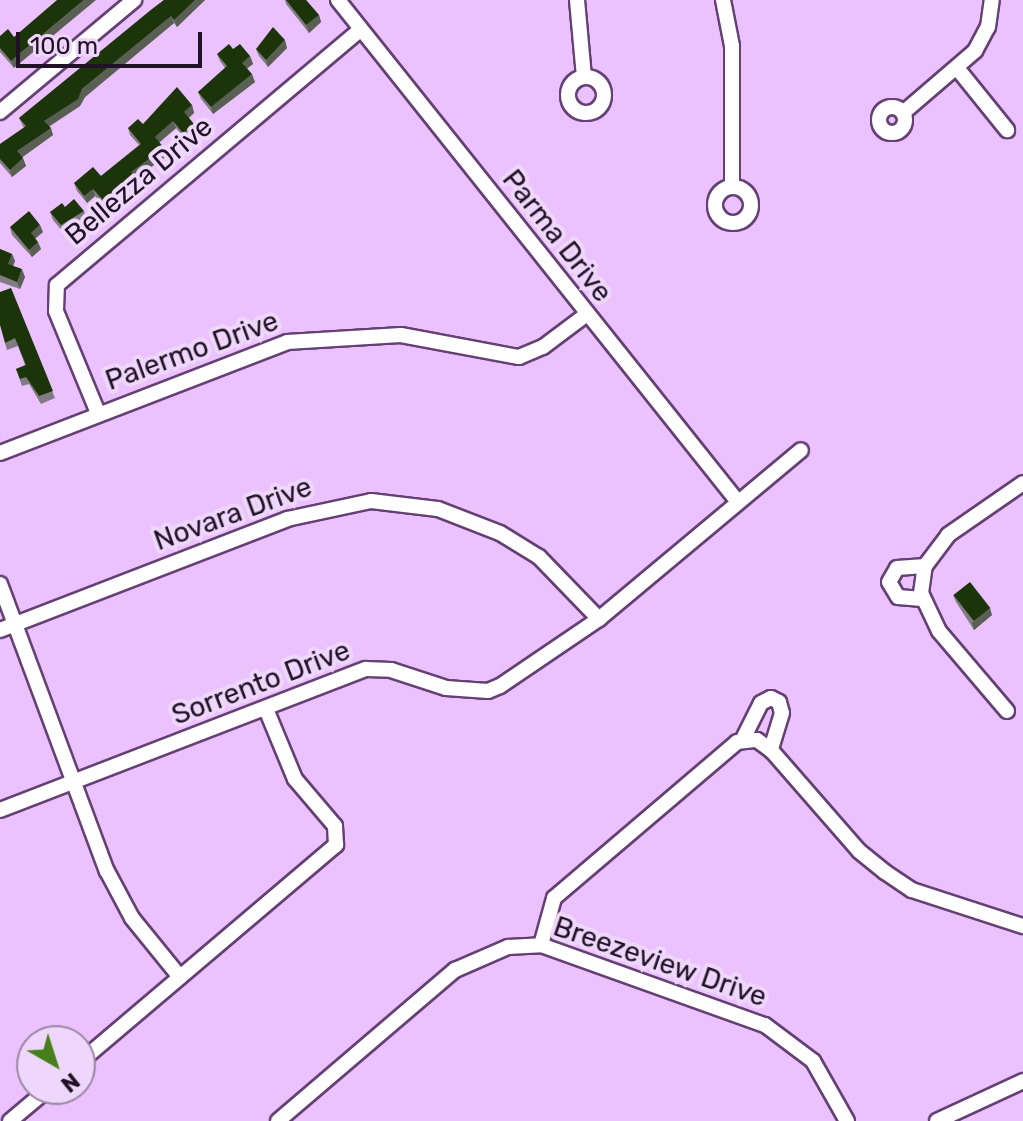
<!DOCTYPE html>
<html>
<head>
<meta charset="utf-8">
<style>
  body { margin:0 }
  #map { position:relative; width:1023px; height:1121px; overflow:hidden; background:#ebc2fe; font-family:Rubik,sans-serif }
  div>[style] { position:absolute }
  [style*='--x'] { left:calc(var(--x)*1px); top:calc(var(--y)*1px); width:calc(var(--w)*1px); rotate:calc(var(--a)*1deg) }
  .roads { filter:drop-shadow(2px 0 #644074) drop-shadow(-2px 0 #644074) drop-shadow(0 2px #644074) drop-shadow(0 -2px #644074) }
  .minor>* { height:14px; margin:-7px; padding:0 7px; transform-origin:7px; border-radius:7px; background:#fff }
  .minor>.ring { margin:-7px; padding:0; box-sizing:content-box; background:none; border:14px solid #fff; border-radius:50% }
  .wall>* { inset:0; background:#837b84 }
  .shaded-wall>* { inset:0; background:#595f52 }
  .building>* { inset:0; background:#1b3409; transform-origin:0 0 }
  span { translate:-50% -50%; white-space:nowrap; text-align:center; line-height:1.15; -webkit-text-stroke:8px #efd7fb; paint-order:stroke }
  .street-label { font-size:28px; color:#201126 }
  .north { position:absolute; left:16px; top:1025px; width:80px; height:80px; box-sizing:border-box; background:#efd7fb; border:2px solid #9c88a6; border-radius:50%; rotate:141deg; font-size:22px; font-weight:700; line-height:32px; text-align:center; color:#201126 }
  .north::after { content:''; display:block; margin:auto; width:28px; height:36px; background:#47801a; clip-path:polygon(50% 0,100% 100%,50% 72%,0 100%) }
  .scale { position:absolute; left:16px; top:32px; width:186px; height:36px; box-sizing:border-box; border:4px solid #201126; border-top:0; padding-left:10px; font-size:24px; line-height:28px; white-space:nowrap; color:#201126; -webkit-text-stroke:6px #efd7fb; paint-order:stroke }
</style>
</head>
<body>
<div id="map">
  <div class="roads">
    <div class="minor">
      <i style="--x:338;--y:0;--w:642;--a:51.45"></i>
      <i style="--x:577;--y:0;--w:77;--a:84.8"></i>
      <i style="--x:723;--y:0;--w:47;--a:78.9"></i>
      <i style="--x:732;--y:46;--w:141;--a:90"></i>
      <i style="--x:957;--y:68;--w:80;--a:51.1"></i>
      <i class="ring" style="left:568px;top:77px;width:22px;height:22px"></i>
      <i class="ring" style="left:879px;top:107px;width:12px;height:12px"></i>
      <i style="--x:0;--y:112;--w:175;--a:-39.9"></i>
      <i style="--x:904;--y:112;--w:94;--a:-40.7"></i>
      <i style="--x:975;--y:51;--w:27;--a:-62"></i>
      <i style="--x:988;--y:27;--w:27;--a:-82"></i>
      <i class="ring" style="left:715px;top:187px;width:22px;height:22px"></i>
      <i style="--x:98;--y:413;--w:110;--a:-112.4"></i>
      <i style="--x:56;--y:311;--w:26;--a:-88"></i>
      <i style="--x:57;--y:285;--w:397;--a:-40.1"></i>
      <i style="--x:0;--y:453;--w:308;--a:-21.1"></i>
      <i style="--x:287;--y:342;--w:114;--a:-3.5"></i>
      <i style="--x:401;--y:335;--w:120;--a:10.6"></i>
      <i style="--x:519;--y:357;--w:26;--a:-23"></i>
      <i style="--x:543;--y:347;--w:55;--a:-36.9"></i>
      <i style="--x:0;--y:584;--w:306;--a:69.6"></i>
      <i style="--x:107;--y:871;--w:53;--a:62"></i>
      <i style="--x:132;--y:918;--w:76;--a:50.9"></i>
      <i style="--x:922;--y:599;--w:24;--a:-175"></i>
      <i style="--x:898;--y:597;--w:17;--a:-121"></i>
      <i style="--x:889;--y:582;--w:16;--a:-60"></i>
      <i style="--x:897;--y:568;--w:28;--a:-4"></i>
      <i style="--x:0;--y:630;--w:308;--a:-21.1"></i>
      <i style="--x:287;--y:519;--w:86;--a:-12.1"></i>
      <i style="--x:371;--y:501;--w:67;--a:6.8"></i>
      <i style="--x:438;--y:509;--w:66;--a:21.2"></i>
      <i style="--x:500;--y:533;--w:46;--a:31.6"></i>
      <i style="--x:539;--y:557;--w:86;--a:45.9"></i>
      <i style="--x:1007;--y:711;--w:105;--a:-130.4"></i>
      <i style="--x:939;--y:631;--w:42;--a:-115.3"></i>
      <i style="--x:921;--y:593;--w:27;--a:-82"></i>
      <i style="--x:925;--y:566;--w:39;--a:-53"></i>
      <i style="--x:948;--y:535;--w:91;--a:-34.7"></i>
      <i style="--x:742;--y:741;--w:42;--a:-63.4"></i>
      <i style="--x:761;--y:703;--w:11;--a:-27"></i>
      <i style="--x:771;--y:698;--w:9;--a:27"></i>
      <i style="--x:779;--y:702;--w:11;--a:75"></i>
      <i style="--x:782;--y:713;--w:39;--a:107"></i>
      <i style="--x:0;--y:810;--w:392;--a:-21.1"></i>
      <i style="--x:366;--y:669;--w:25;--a:2"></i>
      <i style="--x:391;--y:670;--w:58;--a:18.1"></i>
      <i style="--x:446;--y:688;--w:42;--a:4.1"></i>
      <i style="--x:488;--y:691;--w:13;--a:-23"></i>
      <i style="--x:500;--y:686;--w:120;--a:-34.1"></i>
      <i style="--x:599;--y:619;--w:263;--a:-39.9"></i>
      <i style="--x:541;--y:945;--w:49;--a:-74.5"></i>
      <i style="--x:554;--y:898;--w:240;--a:-40.4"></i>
      <i style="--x:737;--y:742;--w:20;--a:-6"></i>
      <i style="--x:757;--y:740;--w:17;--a:36"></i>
      <i style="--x:771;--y:750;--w:134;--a:48.9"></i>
      <i style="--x:859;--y:851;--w:33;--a:39"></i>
      <i style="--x:885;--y:872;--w:32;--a:34"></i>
      <i style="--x:912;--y:890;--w:117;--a:18"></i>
      <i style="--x:80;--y:1062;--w:336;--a:-40.3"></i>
      <i style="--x:336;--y:845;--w:19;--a:-93"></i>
      <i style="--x:335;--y:826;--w:62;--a:-130.4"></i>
      <i style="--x:295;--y:779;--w:76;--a:-112.5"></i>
      <i style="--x:10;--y:1121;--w:50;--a:-40.1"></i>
      <i style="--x:278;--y:1121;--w:233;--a:-40.5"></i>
      <i style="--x:455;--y:970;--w:58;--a:-23.5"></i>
      <i style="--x:508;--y:947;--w:33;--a:-3"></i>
      <i style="--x:541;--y:945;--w:238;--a:19.7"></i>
      <i style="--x:765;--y:1025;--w:60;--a:36.9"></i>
      <i style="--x:813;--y:1061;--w:69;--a:60.5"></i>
      <i style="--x:937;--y:1121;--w:95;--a:-24.9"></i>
    </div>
  </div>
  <div class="wall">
    <i style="clip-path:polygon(164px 0,205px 0,177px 27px,174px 23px,85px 97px,80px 106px,49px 126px,53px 135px,22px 157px,26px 166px,12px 177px,0 163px,0 144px,24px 128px,19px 118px)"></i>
    <i style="clip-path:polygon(285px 0,306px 0,319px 15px,321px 22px,309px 33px,286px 4px)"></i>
    <i style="clip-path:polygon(0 36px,14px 37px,14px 68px,0 52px)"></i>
    <i style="clip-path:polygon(287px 48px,268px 67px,259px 56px,256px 49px)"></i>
    <i style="clip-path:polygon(233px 49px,250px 56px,253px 64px,247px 68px,255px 82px,213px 114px,201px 99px,198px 92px,225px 68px,220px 61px,217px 54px)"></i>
    <i style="clip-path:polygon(192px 105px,194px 113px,189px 118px,197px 131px,186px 140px,176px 128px,159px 143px,167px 156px,135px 178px,137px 183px,105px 207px,95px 196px,87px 203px,77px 191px,74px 183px,101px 176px,139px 145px,130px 135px,128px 128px,143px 124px)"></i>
    <i style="clip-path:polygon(65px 207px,84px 211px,87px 219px,63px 232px,53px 220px,50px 212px)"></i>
    <i style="clip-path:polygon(10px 227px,43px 232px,35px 239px,41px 249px,32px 257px,12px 235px)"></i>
    <i style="clip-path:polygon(0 249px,12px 254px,15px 261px,13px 266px,25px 277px,20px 289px,0 282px)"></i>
    <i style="clip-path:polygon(11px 288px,55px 398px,41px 404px,29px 384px,22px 386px,16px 369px,25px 365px,18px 346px,7px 350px,5px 343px)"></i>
    <i style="clip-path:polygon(953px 595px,992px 615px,974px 630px,956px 602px)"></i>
  </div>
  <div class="shaded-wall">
    <i style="clip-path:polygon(84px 0,96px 0,14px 68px,11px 61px)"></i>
    <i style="clip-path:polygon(195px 0,205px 0,177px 27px,174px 20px)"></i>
    <i style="clip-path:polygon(319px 15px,321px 22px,309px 33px,306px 25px)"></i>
    <i style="clip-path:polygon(171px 16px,174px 23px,85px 97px,80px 106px,47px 128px,44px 121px)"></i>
    <i style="clip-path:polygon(285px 40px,287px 48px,268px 67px,266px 60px)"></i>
    <i style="clip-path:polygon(250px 56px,253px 64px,245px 70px,242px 63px)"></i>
    <i style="clip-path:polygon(252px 74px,255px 82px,213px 114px,211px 107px)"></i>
    <i style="clip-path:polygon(192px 105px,194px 113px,187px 119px,184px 112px)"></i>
    <i style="clip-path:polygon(173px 121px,176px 128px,157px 144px,155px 137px)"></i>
    <i style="clip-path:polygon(194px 124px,197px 131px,186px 140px,183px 133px)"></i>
    <i style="clip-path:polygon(51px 128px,53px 135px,20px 159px,17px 151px)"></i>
    <i style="clip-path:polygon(164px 148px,167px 156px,135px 178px,137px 183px,105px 207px,103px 200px,131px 172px)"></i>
    <i style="clip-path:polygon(23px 158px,26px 166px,12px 177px,10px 170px)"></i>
    <i style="clip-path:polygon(93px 189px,95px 196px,87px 203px,84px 196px)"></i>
    <i style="clip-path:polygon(40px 225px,43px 232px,33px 240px,31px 233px)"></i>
    <i style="clip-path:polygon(38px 242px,41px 249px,32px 257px,29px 250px)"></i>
    <i style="clip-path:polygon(12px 254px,15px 261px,11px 271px,8px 264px)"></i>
    <i style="clip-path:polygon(22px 269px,25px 277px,20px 289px,17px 282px)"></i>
    <i style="clip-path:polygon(990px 608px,992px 615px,974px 630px,972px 623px)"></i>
  </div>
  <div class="building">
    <i style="clip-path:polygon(57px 0,84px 0,11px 61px,0 48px,0 36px,8px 29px,14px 37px)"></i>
    <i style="clip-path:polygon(164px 0,195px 0,174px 20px,171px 16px,82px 89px,78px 99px,44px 121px,51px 128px,17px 151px,23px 158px,10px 170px,0 159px,0 144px,26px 126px,19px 118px,152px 9px)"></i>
    <i style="clip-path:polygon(286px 0,306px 0,319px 15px,306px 25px)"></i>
    <i style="clip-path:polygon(273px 27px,285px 40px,266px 60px,256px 49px)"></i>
    <i style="clip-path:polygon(229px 44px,233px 49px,240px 44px,250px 56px,242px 63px,252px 74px,211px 107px,198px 92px,227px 66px,217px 54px)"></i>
    <i style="clip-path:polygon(177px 87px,192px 105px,184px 112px,194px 124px,183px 133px,173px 121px,155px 137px,164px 148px,131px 172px,134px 176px,103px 200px,93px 189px,84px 196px,74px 183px,93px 167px,101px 176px,141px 144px,128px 128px,138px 119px,143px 124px)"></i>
    <i style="clip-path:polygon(74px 199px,84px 211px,61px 225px,50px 212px,62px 203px,65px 207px)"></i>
    <i style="clip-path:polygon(29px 211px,40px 225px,31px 233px,38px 242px,29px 250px,10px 227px)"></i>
    <i style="clip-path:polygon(0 249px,12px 254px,8px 264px,22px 269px,17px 282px,0 275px)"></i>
    <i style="clip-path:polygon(11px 288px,53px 391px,39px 396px,26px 377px,20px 379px,16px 369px,26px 365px,15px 338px,5px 343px,0 325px,0 292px)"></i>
    <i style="left:970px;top:582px;width:33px;height:21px;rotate:52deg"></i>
  </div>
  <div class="street-label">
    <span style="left:139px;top:181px;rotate:-40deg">Bellezza Drive</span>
    <span style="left:557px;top:236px;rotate:52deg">Parma Drive</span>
    <span style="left:192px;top:351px;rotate:-20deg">Palermo Drive</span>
    <span style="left:233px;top:514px;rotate:-20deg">Novara Drive</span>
    <span style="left:261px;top:683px;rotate:-21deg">Sorrento Drive</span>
    <span style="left:660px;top:962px;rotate:19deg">Breezeview Drive</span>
  </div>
  <div class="north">N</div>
  <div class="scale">100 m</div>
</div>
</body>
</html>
